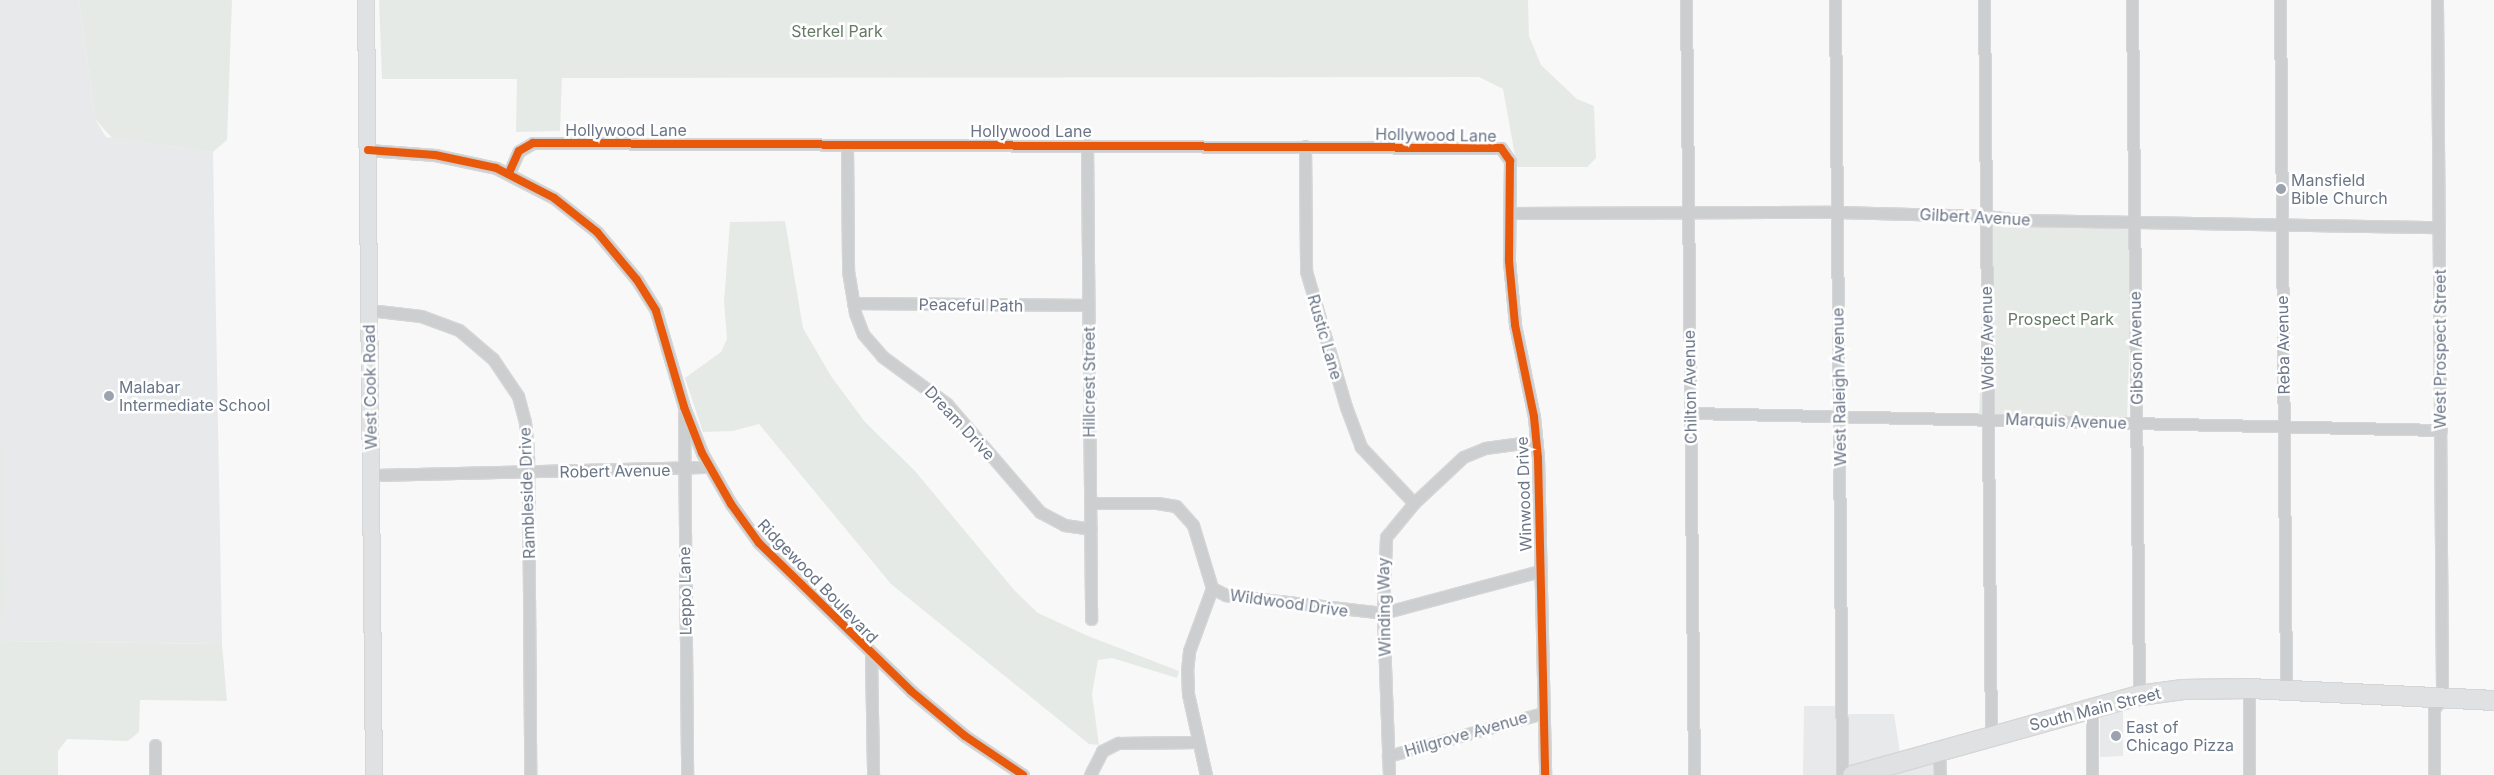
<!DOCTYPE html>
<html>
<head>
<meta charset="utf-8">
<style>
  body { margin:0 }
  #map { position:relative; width:2494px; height:775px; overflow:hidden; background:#f8f8f8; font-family:Inter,sans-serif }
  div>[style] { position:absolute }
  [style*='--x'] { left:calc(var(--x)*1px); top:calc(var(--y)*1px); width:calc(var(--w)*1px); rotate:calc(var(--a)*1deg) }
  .built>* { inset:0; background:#e8e9ea }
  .green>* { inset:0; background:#e6eae6; transform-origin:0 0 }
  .roads { filter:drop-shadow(1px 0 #d5d6d7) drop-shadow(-1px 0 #d5d6d7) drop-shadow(0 1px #d5d6d7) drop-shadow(0 -1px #d5d6d7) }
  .minor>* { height:11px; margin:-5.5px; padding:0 5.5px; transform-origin:5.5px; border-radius:5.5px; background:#cdcecf }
  .secondary>* { height:16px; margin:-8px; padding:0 8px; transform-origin:8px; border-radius:8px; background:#e0e1e2 }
  .trunk>* { height:19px; margin:-9.5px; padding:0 9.5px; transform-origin:9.5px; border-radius:9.5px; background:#e0e1e2 }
  .cycleway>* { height:8px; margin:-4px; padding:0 4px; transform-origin:4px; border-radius:4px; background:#e8590c }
  .dots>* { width:14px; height:14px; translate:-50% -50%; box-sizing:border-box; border:2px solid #fff; border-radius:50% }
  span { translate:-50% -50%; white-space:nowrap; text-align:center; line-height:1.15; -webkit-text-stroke:5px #fff; paint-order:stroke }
  .park-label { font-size:16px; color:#657965 }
  .street-label { font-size:16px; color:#6a7587 }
  .poi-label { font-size:16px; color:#6a7587 }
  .left { translate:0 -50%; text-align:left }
</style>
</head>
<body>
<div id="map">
  <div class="built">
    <i style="clip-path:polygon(0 0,79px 0,95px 119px,106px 137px,213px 152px,222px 644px,0 641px)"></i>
    <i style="clip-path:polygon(2123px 703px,2123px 756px,2100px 757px,2100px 710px)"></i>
    <i style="clip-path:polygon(1804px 706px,1840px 706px,1841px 714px,1894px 714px,1901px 759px,1933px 750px,1933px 775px,1803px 775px)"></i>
  </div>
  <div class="green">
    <i style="clip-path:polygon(79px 0,232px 0,227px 140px,213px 152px,112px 138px,95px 119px)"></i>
    <i style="clip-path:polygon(379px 0,1528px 0,1529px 36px,1541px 65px,1577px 99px,1594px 106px,1596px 158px,1587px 167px,1517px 167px,1503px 89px,1479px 77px,562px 78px,560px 131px,516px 132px,517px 79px,382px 79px)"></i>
    <i style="left:1986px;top:216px;width:148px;height:202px;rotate:2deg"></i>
    <i style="clip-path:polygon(785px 221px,803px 328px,831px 376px,865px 422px,915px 471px,1015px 591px,1038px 613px,1088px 636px,1179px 671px,1177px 678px,1112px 658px,1098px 660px,1092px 694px,1099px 745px,1089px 744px,891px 584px,759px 424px,733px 431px,703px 432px,685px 378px,721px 352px,727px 339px,724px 302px,730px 222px)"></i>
    <i style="clip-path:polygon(0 449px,4px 449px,5px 617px,0 617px)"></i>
    <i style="clip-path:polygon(0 641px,222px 644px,227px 701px,140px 700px,139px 732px,128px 741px,67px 739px,58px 751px,58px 775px,0 775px)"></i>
  </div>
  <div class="roads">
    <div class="minor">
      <i style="--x:1686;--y:0;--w:775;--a:89.41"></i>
      <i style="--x:1835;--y:0;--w:775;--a:89.48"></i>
      <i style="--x:1984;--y:0;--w:736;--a:89.46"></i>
      <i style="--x:2132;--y:0;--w:695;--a:89.42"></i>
      <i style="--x:2280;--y:0;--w:690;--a:89.5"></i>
      <i style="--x:1087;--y:145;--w:474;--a:89.5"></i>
      <i style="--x:847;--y:146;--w:125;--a:89.5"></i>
      <i style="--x:848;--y:271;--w:43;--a:80.5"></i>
      <i style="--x:855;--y:313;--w:22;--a:69"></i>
      <i style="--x:863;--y:334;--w:30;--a:49"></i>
      <i style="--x:883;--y:357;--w:79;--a:36.3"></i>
      <i style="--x:947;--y:404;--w:143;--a:49.3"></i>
      <i style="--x:1040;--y:512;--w:27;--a:28"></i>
      <i style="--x:1064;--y:525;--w:27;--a:8"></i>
      <i style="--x:1305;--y:146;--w:125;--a:89.5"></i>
      <i style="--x:1306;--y:271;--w:142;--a:73.6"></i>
      <i style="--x:1346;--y:407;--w:43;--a:69.4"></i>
      <i style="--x:1361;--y:447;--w:77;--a:46.6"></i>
      <i style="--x:368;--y:150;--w:67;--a:4.3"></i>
      <i style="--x:435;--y:155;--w:62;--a:12"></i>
      <i style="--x:496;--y:168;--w:65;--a:27.3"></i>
      <i style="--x:554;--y:198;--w:55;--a:38.3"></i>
      <i style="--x:597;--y:232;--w:62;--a:50.2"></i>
      <i style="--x:637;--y:280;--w:36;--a:58"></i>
      <i style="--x:656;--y:311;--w:100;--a:73.7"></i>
      <i style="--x:684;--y:407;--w:49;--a:68.6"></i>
      <i style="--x:702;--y:453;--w:59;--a:60.4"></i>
      <i style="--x:731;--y:504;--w:48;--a:54.3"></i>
      <i style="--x:759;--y:543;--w:212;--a:44.2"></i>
      <i style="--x:911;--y:691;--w:70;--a:39.8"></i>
      <i style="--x:965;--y:736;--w:70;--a:33.9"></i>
      <i style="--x:509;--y:173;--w:24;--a:-66"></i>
      <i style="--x:519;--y:151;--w:16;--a:-30"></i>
      <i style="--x:533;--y:143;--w:968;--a:0.3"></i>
      <i style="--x:1501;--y:148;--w:16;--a:55"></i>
      <i style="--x:1510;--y:161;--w:100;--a:90.6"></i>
      <i style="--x:1509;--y:261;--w:64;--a:84.6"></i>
      <i style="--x:1515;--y:325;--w:94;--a:78.3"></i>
      <i style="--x:1534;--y:417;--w:41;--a:84.4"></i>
      <i style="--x:1538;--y:458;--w:317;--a:88.7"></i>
      <i style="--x:1510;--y:213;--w:327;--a:-0.2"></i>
      <i style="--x:1837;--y:212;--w:149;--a:1.5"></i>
      <i style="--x:1986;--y:216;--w:35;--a:7"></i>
      <i style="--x:2021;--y:220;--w:418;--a:1"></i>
      <i style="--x:853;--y:303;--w:235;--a:0.5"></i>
      <i style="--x:369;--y:310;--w:52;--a:6.6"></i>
      <i style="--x:421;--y:316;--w:40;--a:20.2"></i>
      <i style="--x:459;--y:330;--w:45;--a:40.5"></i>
      <i style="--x:493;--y:359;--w:45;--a:56"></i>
      <i style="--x:518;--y:396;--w:27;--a:75"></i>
      <i style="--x:525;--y:422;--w:29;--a:84"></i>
      <i style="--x:528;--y:451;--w:324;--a:89.6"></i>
      <i style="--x:1691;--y:413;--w:750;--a:1.3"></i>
      <i style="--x:684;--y:414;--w:361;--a:89.5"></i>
      <i style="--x:371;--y:475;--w:337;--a:-1.4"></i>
      <i style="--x:1090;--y:503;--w:67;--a:0"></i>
      <i style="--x:1157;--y:503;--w:19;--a:9"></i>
      <i style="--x:1176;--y:506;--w:25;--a:48"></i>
      <i style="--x:1193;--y:525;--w:66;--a:73.2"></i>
      <i style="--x:1212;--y:588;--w:16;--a:27"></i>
      <i style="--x:1226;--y:595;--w:158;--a:6.5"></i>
      <i style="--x:1383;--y:613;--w:163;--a:-15"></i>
      <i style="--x:871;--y:655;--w:120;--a:89"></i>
      <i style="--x:2092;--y:708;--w:67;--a:90"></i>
      <i style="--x:1939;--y:751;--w:24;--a:88"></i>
      <i style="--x:1388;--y:756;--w:161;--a:-15.5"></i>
      <i style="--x:155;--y:775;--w:30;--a:-90"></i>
      <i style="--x:1090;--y:775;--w:27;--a:-63"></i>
      <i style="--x:1102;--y:751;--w:18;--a:-27"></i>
      <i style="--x:1118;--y:743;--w:80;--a:-0.7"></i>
      <i style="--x:1206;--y:775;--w:83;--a:-102.5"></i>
      <i style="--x:1188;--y:694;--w:23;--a:-92"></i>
      <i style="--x:1187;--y:671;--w:20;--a:-84"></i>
      <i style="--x:1189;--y:651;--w:67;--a:-69.9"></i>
      <i style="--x:1389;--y:775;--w:162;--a:-92.1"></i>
      <i style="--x:1383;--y:613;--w:76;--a:-87.7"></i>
      <i style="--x:1386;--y:537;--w:44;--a:-50.5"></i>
      <i style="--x:1414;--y:503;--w:67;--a:-43.2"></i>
      <i style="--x:1463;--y:457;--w:24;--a:-22"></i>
      <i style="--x:1485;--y:448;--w:52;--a:-7.7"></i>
      <i style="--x:2249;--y:775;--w:87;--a:-90"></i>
      <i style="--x:2434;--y:775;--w:66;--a:-90"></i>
      <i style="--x:2434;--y:709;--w:14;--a:-54"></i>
      <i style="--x:2442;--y:698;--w:12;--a:-90"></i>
      <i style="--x:2442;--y:686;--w:686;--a:-90.42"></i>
    </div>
    <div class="secondary">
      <i style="--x:366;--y:0;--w:775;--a:89.41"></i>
    </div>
    <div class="trunk">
      <i style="--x:1852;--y:775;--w:298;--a:-15.6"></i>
      <i style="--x:2139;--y:695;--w:44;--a:-7.8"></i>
      <i style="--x:2183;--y:689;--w:66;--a:-0.9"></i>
      <i style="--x:2249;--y:688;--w:245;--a:2.8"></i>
    </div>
  </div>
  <div class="cycleway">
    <i style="--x:368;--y:150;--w:67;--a:4.3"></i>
    <i style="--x:435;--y:155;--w:62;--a:12"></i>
    <i style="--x:496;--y:168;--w:65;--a:27.3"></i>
    <i style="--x:554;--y:198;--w:55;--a:38.3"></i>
    <i style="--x:597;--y:232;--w:62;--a:50.2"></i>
    <i style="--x:637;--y:280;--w:36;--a:58"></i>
    <i style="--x:656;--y:311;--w:100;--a:73.7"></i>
    <i style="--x:684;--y:407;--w:49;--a:68.6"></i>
    <i style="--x:702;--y:453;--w:59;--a:60.4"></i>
    <i style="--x:731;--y:504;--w:48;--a:54.3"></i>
    <i style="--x:759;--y:543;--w:212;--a:44.2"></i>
    <i style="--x:911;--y:691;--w:70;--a:39.8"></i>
    <i style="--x:965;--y:736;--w:70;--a:33.9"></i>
    <i style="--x:509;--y:173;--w:24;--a:-66"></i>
    <i style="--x:519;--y:151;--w:16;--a:-30"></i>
    <i style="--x:533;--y:143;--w:968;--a:0.3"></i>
    <i style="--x:1501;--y:148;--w:16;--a:55"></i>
    <i style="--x:1510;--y:161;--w:100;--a:90.6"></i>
    <i style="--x:1509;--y:261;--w:64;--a:84.6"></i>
    <i style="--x:1515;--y:325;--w:94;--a:78.3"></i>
    <i style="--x:1534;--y:417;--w:41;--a:84.4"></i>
    <i style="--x:1538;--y:458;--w:317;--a:88.7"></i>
  </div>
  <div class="dots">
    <i style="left:2281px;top:189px;background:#9ca3af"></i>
    <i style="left:109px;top:396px;background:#9ca3af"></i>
    <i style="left:2116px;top:736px;background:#9ca3af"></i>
  </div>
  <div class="park-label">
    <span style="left:837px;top:31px">Sterkel Park</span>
    <span style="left:2061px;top:319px">Prospect Park</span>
  </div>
  <div class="street-label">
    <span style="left:626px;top:130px">Hollywood Lane</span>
    <span style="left:1031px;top:131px">Hollywood Lane</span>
    <span style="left:1436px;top:135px;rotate:1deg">Hollywood Lane</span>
    <span style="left:1975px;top:217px;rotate:3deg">Gilbert Avenue</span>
    <span style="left:971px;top:305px;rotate:1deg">Peaceful Path</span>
    <span style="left:1325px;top:337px;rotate:74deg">Rustic Lane</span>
    <span style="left:1987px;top:338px;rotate:-91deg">Wolfe Avenue</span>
    <span style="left:2283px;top:345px;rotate:-91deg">Reba Avenue</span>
    <span style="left:2136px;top:348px;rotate:-91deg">Gibson Avenue</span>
    <span style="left:2440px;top:349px;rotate:-90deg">West Prospect Street</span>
    <span style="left:1089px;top:382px;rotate:-90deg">Hillcrest Street</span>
    <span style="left:370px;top:387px;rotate:-91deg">West Cook Road</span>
    <span style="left:1690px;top:387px;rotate:-91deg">Chilton Avenue</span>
    <span style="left:1839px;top:387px;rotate:-91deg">West Raleigh Avenue</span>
    <span style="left:2066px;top:421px;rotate:2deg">Marquis Avenue</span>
    <span style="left:960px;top:423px;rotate:47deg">Dream Drive</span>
    <span style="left:615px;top:471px;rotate:-1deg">Robert Avenue</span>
    <span style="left:527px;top:493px;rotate:-92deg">Rambleside Drive</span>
    <span style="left:1524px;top:494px;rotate:-92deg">Winwood Drive</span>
    <span style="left:818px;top:581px;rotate:46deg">Ridgewood Boulevard</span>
    <span style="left:685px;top:591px;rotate:-91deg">Leppo Lane</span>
    <span style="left:1289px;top:603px;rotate:8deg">Wildwood Drive</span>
    <span style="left:1384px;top:607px;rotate:-91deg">Winding Way</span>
    <span style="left:2095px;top:709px;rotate:-14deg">South Main Street</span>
    <span style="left:1466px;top:734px;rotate:-16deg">Hillgrove Avenue</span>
  </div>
  <div class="poi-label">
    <span class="left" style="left:2291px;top:189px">Mansfield<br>Bible Church</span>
    <span class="left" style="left:119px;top:396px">Malabar<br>Intermediate School</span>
    <span class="left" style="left:2126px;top:736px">East of<br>Chicago Pizza</span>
  </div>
</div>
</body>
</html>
